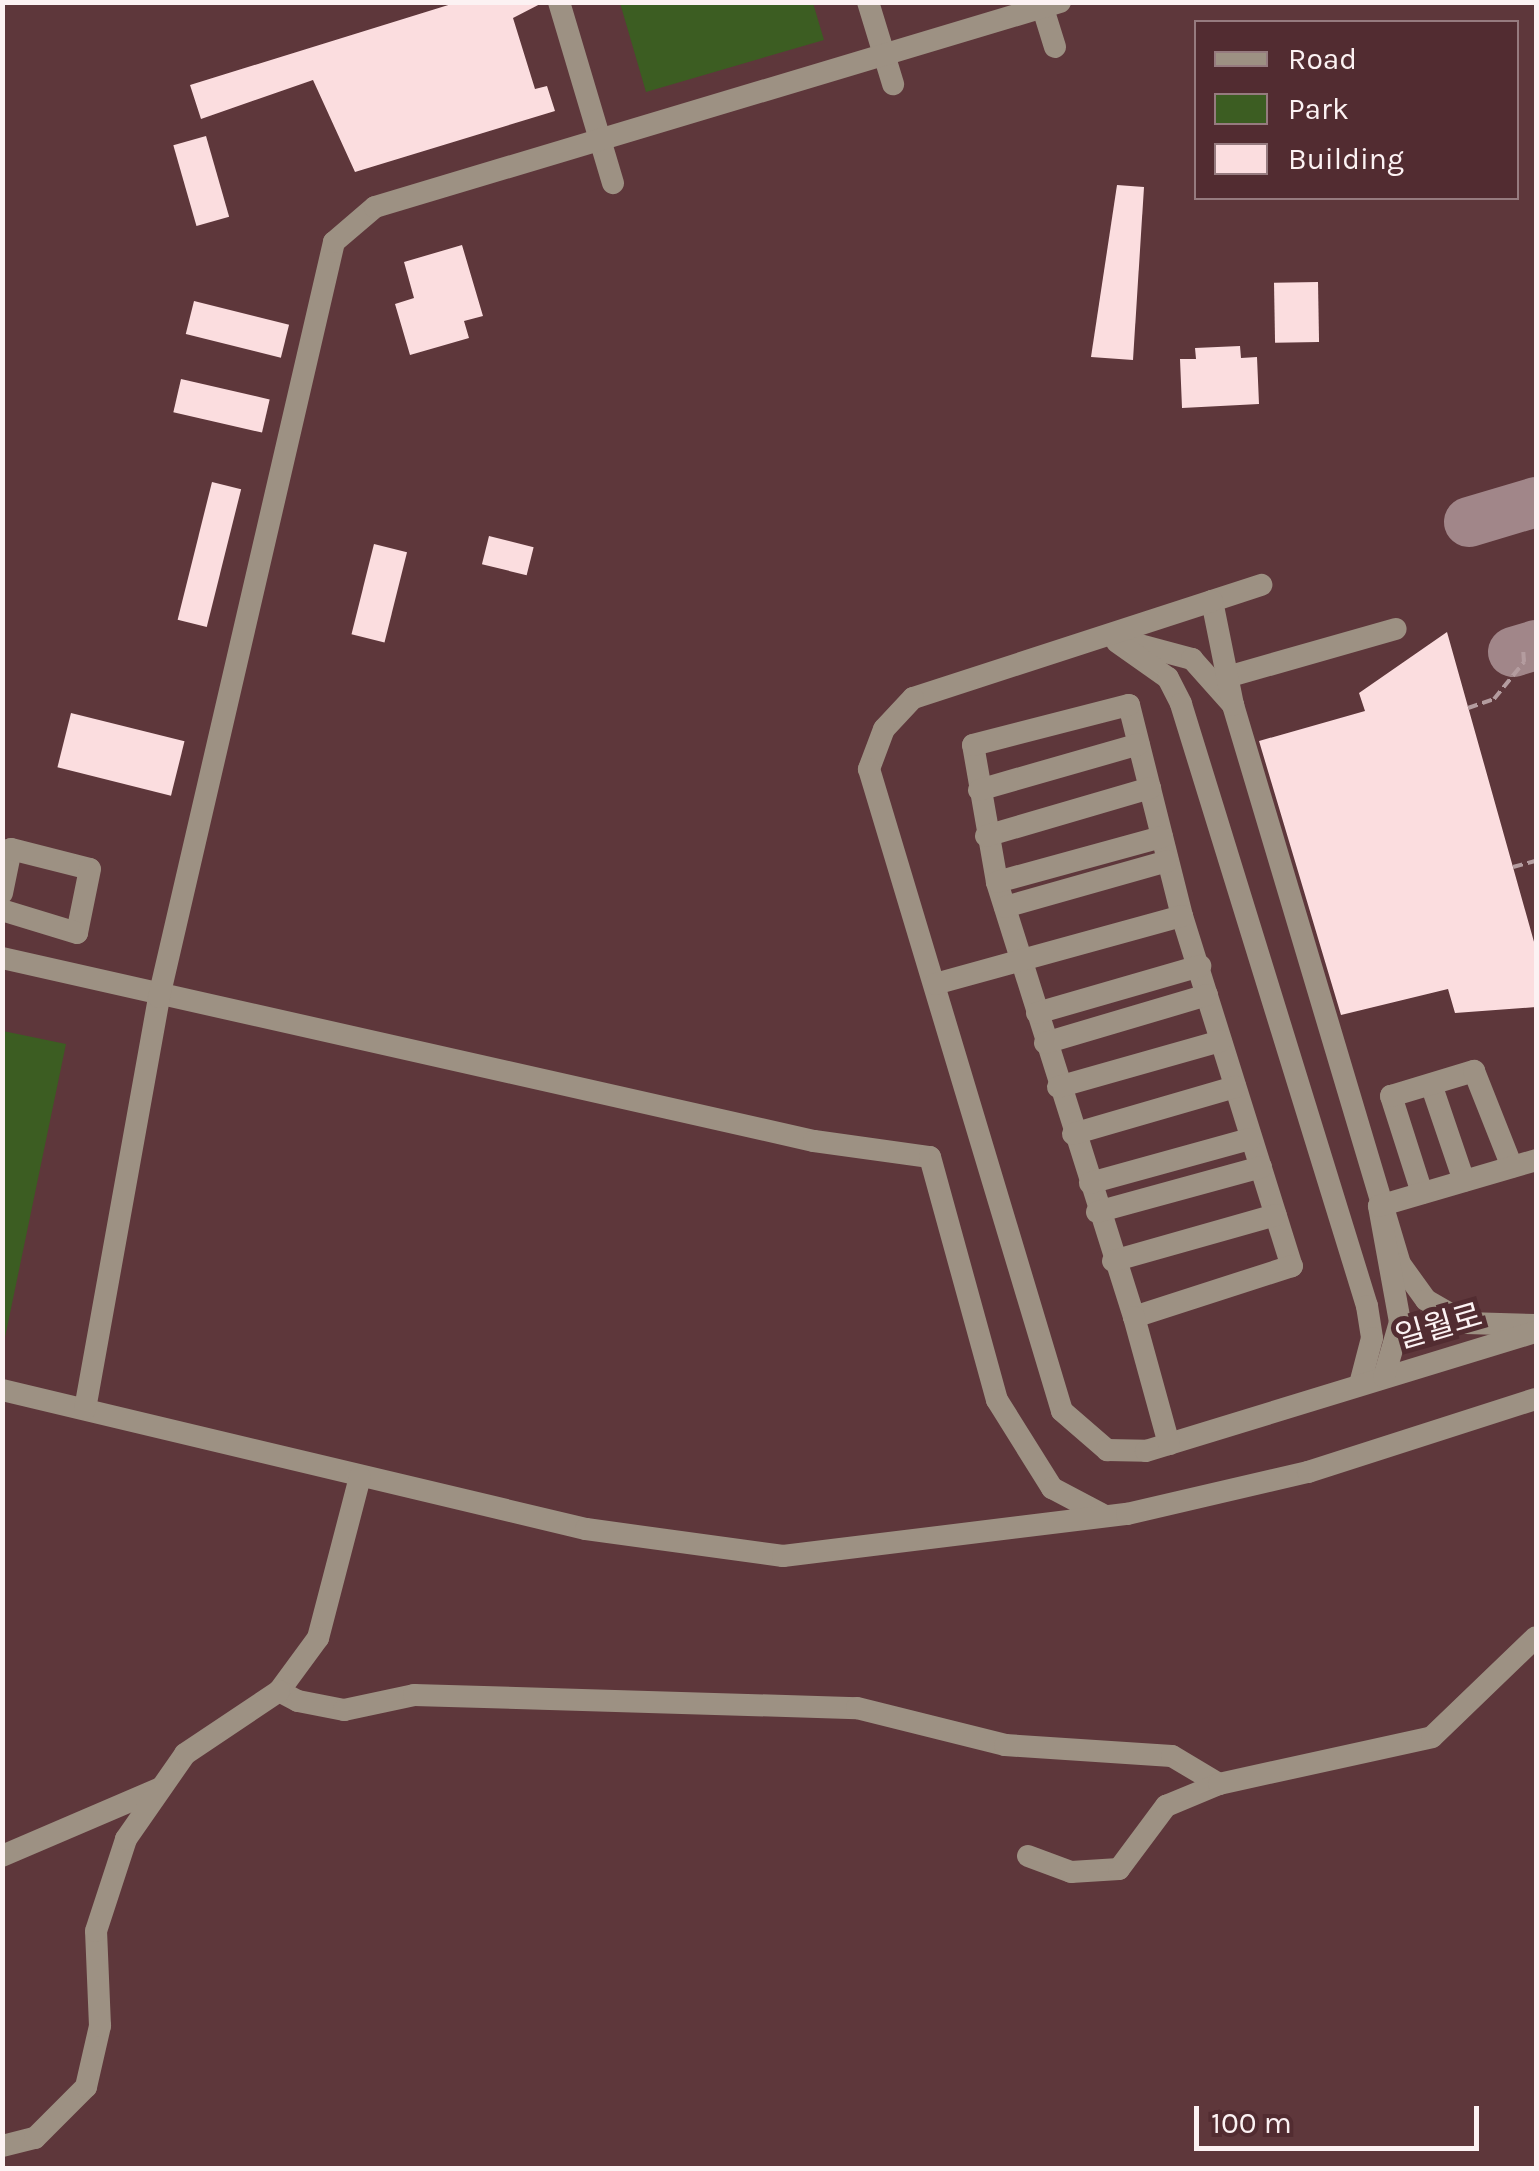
<!DOCTYPE html>
<html>
<head>
<meta charset="utf-8">
<style>
  body { margin:0 }
  #map { position:relative; width:1539px; height:2171px; overflow:hidden; background:#5e373b; font-family:Karla,"Noto Sans KR",sans-serif }
  div>[style] { position:absolute }
  [style*='--x'] { left:calc(var(--x)*1px); top:calc(var(--y)*1px); width:calc(var(--w)*1px); rotate:calc(var(--a)*1deg) }
  .green>* { inset:0; background:#3c5d22 }
  .taxiway>* { height:50px; margin:-25px; padding:0 25px; transform-origin:25px; border-radius:25px; background:#a18689 }
  .building>* { inset:0; background:#fbdddf; transform-origin:0 0 }
  .path>* { height:4px; margin-top:-2px; transform-origin:0; background:repeating-linear-gradient(90deg,#b49c9f 0 10px,transparent 0 15px) }
  .minor>* { height:22px; margin:-11px; padding:0 11px; transform-origin:11px; border-radius:11px; background:#9d9183 }
  span { translate:-50% -50%; white-space:nowrap; text-align:center; line-height:1.15; -webkit-text-stroke:10px #522c31; paint-order:stroke }
  .street-label { font-size:32px; color:#fcf2f3 }
  .frame { position:absolute; inset:0; border:5px solid #fcf2f3; pointer-events:none }
  .legend { position:absolute; left:1194px; top:20px; width:325px; height:180px; box-sizing:border-box; background:#522c31; border:2px solid #967b7f; margin:0; padding:12px 18px; list-style:none; font-size:30px; color:#fcf2f3 }
  .legend li { display:flex; align-items:center; gap:20px; height:50px }
  .legend b { width:50px; border:2px solid #967b7f }
  .scale { position:absolute; left:1194px; top:2106px; width:285px; height:45px; box-sizing:border-box; border:5px solid #fcf2f3; border-top:0; padding-left:12px; font-size:30px; line-height:35px; white-space:nowrap; color:#fcf2f3; -webkit-text-stroke:8px #522c31; paint-order:stroke }
</style>
</head>
<body>
<div id="map">
  <div class="green">
    <i style="clip-path:polygon(620px 3px,813px 3px,824px 40px,646px 92px)"></i>
    <i style="clip-path:polygon(3px 1031px,66px 1044px,3px 1347px,2px 1031px)"></i>
  </div>
  <div class="taxiway">
    <i style="--x:1469;--y:522;--w:70;--a:-16.6"></i>
    <i style="--x:1513;--y:652;--w:24;--a:-17"></i>
  </div>
  <div class="building">
    <i style="clip-path:polygon(458px 2px,544px 2px,513px 18px,535px 89px,547px 86px,555px 111px,355px 172px,313px 80px,201px 119px,190px 85px)"></i>
    <i style="left:206px;top:136px;width:84px;height:34px;rotate:74deg"></i>
    <i style="clip-path:polygon(1117px 185px,1144px 187px,1133px 360px,1091px 357px)"></i>
    <i style="clip-path:polygon(462px 245px,483px 316px,464px 321px,469px 338px,410px 355px,395px 304px,414px 298px,404px 262px)"></i>
    <i style="left:1318px;top:282px;width:60px;height:44px;rotate:89deg"></i>
    <i style="left:194px;top:301px;width:98px;height:34px;rotate:14deg"></i>
    <i style="clip-path:polygon(1240px 346px,1241px 358px,1257px 357px,1259px 404px,1182px 408px,1180px 359px,1196px 359px,1195px 348px)"></i>
    <i style="left:181px;top:379px;width:91px;height:34px;rotate:13deg"></i>
    <i style="left:212px;top:482px;width:30px;height:142px;rotate:14deg"></i>
    <i style="left:489px;top:536px;width:46px;height:29px;rotate:14deg"></i>
    <i style="left:374px;top:544px;width:34px;height:93px;rotate:14deg"></i>
    <i style="clip-path:polygon(1447px 632px,1536px 949px,1536px 1007px,1455px 1013px,1448px 989px,1341px 1015px,1259px 741px,1365px 711px,1359px 693px)"></i>
    <i style="left:71px;top:713px;width:117px;height:56px;rotate:14deg"></i>
  </div>
  <div class="path">
    <i style="--x:1468;--y:708;--w:28;--a:-19"></i>
    <i style="--x:1494;--y:699;--w:48;--a:-51"></i>
    <i style="--x:1524;--y:662;--w:13;--a:-94"></i>
    <i style="--x:1513;--y:867;--w:24;--a:-15"></i>
  </div>
  <div class="minor">
    <i style="--x:559;--y:2;--w:189;--a:73.4"></i>
    <i style="--x:868;--y:2;--w:86;--a:73"></i>
    <i style="--x:1041;--y:2;--w:47;--a:72.7"></i>
    <i style="--x:1212;--y:601;--w:52;--a:-18.1"></i>
    <i style="--x:1117;--y:639;--w:78;--a:14.9"></i>
    <i style="--x:1192;--y:659;--w:62;--a:48.3"></i>
    <i style="--x:1233;--y:705;--w:583;--a:73.37"></i>
    <i style="--x:1400;--y:1264;--w:44;--a:54.2"></i>
    <i style="--x:1426;--y:1300;--w:46;--a:29.9"></i>
    <i style="--x:1466;--y:1323;--w:69;--a:1.7"></i>
    <i style="--x:1117;--y:642;--w:62;--a:35.2"></i>
    <i style="--x:1168;--y:678;--w:29;--a:63"></i>
    <i style="--x:1181;--y:704;--w:630;--a:72.83"></i>
    <i style="--x:1367;--y:1306;--w:32;--a:81"></i>
    <i style="--x:1372;--y:1338;--w:48;--a:104.6"></i>
    <i style="--x:1234;--y:675;--w:168;--a:-15.9"></i>
    <i style="--x:1129;--y:705;--w:218;--a:75.9"></i>
    <i style="--x:1182;--y:916;--w:367;--a:72.6"></i>
    <i style="--x:1292;--y:1266;--w:166;--a:162.1"></i>
    <i style="--x:1134;--y:1317;--w:456;--a:-107.5"></i>
    <i style="--x:997;--y:882;--w:139;--a:-99.9"></i>
    <i style="--x:973;--y:745;--w:161;--a:-14.4"></i>
    <i style="--x:1233;--y:705;--w:106;--a:-101.4"></i>
    <i style="--x:1212;--y:601;--w:314;--a:162"></i>
    <i style="--x:913;--y:698;--w:42;--a:133.1"></i>
    <i style="--x:884;--y:729;--w:43;--a:110.6"></i>
    <i style="--x:869;--y:769;--w:670;--a:73.27"></i>
    <i style="--x:1062;--y:1411;--w:60;--a:40.9"></i>
    <i style="--x:1107;--y:1450;--w:39;--a:1"></i>
    <i style="--x:1146;--y:1451;--w:408;--a:-17"></i>
    <i style="--x:979;--y:790;--w:166;--a:-16"></i>
    <i style="--x:986;--y:836;--w:171;--a:-16.3"></i>
    <i style="--x:997;--y:882;--w:171;--a:-15.3"></i>
    <i style="--x:2;--y:893;--w:45;--a:-78.4"></i>
    <i style="--x:11;--y:849;--w:81;--a:14.2"></i>
    <i style="--x:90;--y:869;--w:65;--a:101.5"></i>
    <i style="--x:77;--y:933;--w:78;--a:-163"></i>
    <i style="--x:1005;--y:907;--w:169;--a:-15.8"></i>
    <i style="--x:2;--y:958;--w:832;--a:12.7"></i>
    <i style="--x:814;--y:1141;--w:117;--a:7.9"></i>
    <i style="--x:930;--y:1157;--w:252;--a:74.6"></i>
    <i style="--x:997;--y:1400;--w:104;--a:58"></i>
    <i style="--x:1052;--y:1488;--w:60;--a:27.8"></i>
    <i style="--x:935;--y:984;--w:256;--a:-15.4"></i>
    <i style="--x:1037;--y:1013;--w:170;--a:-16.1"></i>
    <i style="--x:1045;--y:1043;--w:169;--a:-16.5"></i>
    <i style="--x:1058;--y:1087;--w:169;--a:-15.8"></i>
    <i style="--x:1432;--y:1087;--w:99;--a:71.2"></i>
    <i style="--x:1073;--y:1134;--w:169;--a:-16.2"></i>
    <i style="--x:1090;--y:1183;--w:166;--a:-15.4"></i>
    <i style="--x:1422;--y:1193;--w:102;--a:-107.7"></i>
    <i style="--x:1391;--y:1096;--w:87;--a:-16.8"></i>
    <i style="--x:1474;--y:1071;--w:103;--a:68.4"></i>
    <i style="--x:1097;--y:1212;--w:170;--a:-15.3"></i>
    <i style="--x:1113;--y:1261;--w:169;--a:-15.8"></i>
    <i style="--x:1134;--y:1317;--w:132;--a:74.6"></i>
    <i style="--x:1384;--y:1377;--w:57;--a:-73.8"></i>
    <i style="--x:1400;--y:1322;--w:118;--a:-100.3"></i>
    <i style="--x:1379;--y:1206;--w:164;--a:-16.3"></i>
    <i style="--x:2;--y:1390;--w:600;--a:13.39"></i>
    <i style="--x:586;--y:1529;--w:199;--a:7.8"></i>
    <i style="--x:783;--y:1556;--w:347;--a:-7"></i>
    <i style="--x:1127;--y:1514;--w:186;--a:-13.1"></i>
    <i style="--x:1308;--y:1472;--w:239;--a:-17.8"></i>
    <i style="--x:85;--y:1409;--w:419;--a:-79.8"></i>
    <i style="--x:159;--y:997;--w:775;--a:-76.95"></i>
    <i style="--x:334;--y:242;--w:54;--a:-40.5"></i>
    <i style="--x:375;--y:207;--w:715;--a:-16.66"></i>
    <i style="--x:360;--y:1477;--w:166;--a:104.6"></i>
    <i style="--x:318;--y:1638;--w:66;--a:126.3"></i>
    <i style="--x:279;--y:1691;--w:21;--a:28"></i>
    <i style="--x:298;--y:1701;--w:47;--a:11.1"></i>
    <i style="--x:344;--y:1710;--w:72;--a:-12.1"></i>
    <i style="--x:414;--y:1695;--w:443;--a:1.7"></i>
    <i style="--x:857;--y:1708;--w:153;--a:14"></i>
    <i style="--x:1005;--y:1745;--w:167;--a:3.8"></i>
    <i style="--x:1172;--y:1756;--w:55;--a:30.8"></i>
    <i style="--x:2;--y:1856;--w:173;--a:-23.2"></i>
    <i style="--x:1028;--y:1856;--w:46;--a:20.4"></i>
    <i style="--x:1071;--y:1872;--w:48;--a:-3.6"></i>
    <i style="--x:1119;--y:1869;--w:79;--a:-53.3"></i>
    <i style="--x:1166;--y:1806;--w:57;--a:-22.5"></i>
    <i style="--x:1219;--y:1784;--w:218;--a:-12.4"></i>
    <i style="--x:1432;--y:1737;--w:144;--a:-43.9"></i>
    <i style="--x:2;--y:2146;--w:34;--a:-14"></i>
    <i style="--x:35;--y:2138;--w:72;--a:-45"></i>
    <i style="--x:86;--y:2087;--w:63;--a:-77.1"></i>
    <i style="--x:100;--y:2026;--w:95;--a:-92.4"></i>
    <i style="--x:96;--y:1931;--w:97;--a:-71.9"></i>
    <i style="--x:126;--y:1839;--w:103;--a:-55.2"></i>
    <i style="--x:185;--y:1754;--w:113;--a:-33.8"></i>
  </div>
  <div class="street-label">
    <span style="left:1439px;top:1327px;rotate:-16deg">일월로</span>
  </div>
  <div class="frame"></div>
  <ul class="legend">
  <li><b style="height:12px;background:#9d9183"></b>Road</li>
  <li><b style="height:28px;background:#3c5d22"></b>Park</li>
  <li><b style="height:28px;background:#fbdddf"></b>Building</li>
  </ul>
  <div class="scale">100 m</div>
</div>
</body>
</html>
